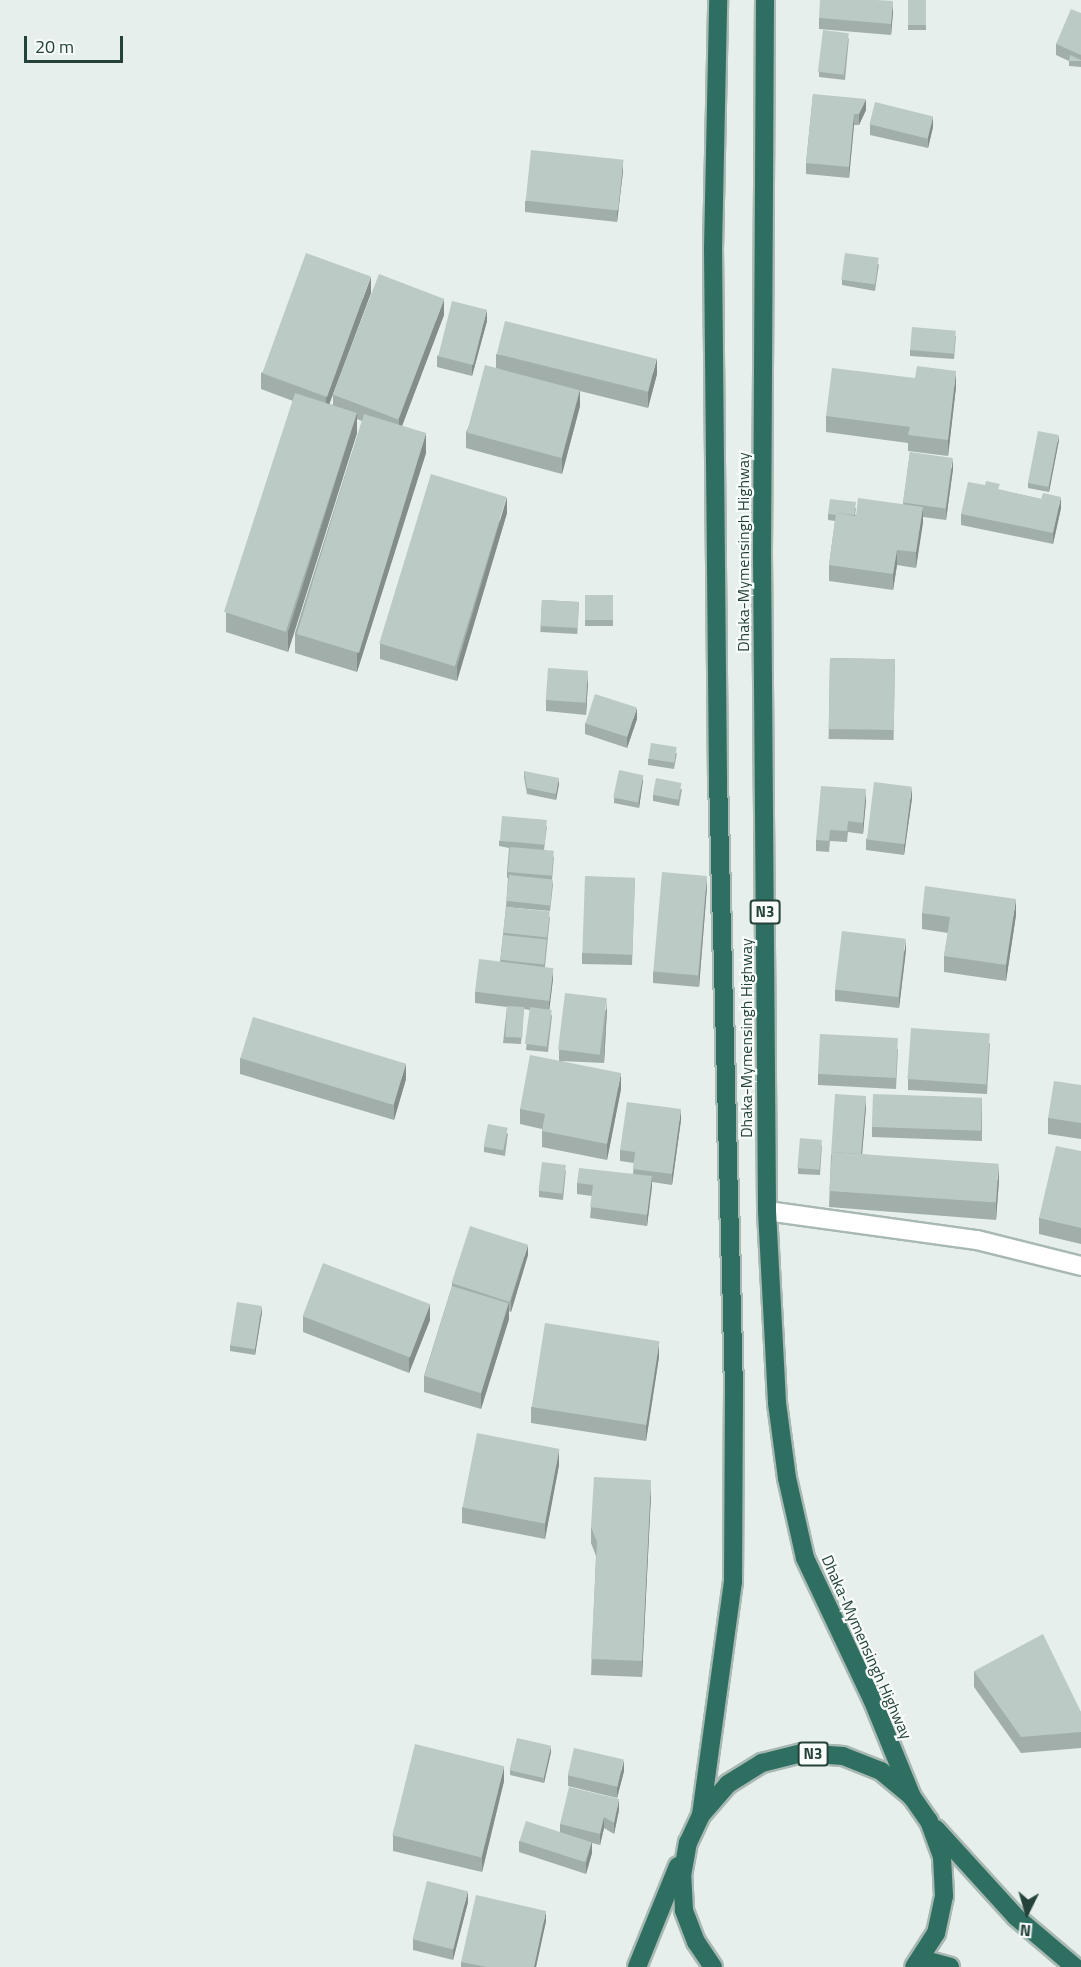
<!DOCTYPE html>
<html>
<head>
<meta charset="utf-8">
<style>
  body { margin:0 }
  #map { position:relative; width:1081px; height:1967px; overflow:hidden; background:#e6efeb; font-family:"Titillium Web",sans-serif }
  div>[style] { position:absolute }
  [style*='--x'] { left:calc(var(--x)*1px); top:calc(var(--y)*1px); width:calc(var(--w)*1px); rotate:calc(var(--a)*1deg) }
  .roads { filter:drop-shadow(2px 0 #a8b8b2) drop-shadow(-2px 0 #a8b8b2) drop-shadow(0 2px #a8b8b2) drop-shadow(0 -2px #a8b8b2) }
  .street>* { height:18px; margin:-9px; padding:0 9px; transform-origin:9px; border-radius:9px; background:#fff }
  .highway>* { height:18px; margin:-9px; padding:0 9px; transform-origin:9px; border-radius:9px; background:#2f6f62 }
  .wall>* { inset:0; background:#a1aea9; transform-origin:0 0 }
  .shaded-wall>* { inset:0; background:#838d89 }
  .building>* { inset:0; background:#bbcac4; transform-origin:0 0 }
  span { translate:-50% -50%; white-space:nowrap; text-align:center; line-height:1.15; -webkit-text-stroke:4.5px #f7fbf9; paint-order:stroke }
  .shield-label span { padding:2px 4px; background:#f7fbf9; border:2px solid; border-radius:4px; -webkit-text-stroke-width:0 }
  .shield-label { font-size:15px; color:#24423a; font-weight:700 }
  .street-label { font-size:16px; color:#24423a }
  .north { position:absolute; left:997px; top:1883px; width:60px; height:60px; -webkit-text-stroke:4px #f7fbf9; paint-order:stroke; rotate:185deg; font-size:16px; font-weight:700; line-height:24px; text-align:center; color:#24423a }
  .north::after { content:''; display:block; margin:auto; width:21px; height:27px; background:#24423a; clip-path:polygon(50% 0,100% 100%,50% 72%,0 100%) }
  .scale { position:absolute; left:24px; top:36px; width:99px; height:27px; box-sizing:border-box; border:3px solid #24423a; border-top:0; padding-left:8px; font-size:18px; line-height:21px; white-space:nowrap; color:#24423a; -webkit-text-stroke:4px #f7fbf9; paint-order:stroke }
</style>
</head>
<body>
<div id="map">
  <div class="roads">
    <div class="street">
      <i style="--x:767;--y:1211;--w:212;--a:7.9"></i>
      <i style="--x:977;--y:1240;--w:107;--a:14"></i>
    </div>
    <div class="highway">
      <i style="--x:765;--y:0;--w:554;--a:90.31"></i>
      <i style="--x:762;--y:554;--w:657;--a:89.56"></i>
      <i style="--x:767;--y:1211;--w:192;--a:87"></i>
      <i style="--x:777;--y:1403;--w:76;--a:82.4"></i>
      <i style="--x:787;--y:1478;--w:82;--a:77.3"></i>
      <i style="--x:805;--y:1558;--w:156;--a:64.6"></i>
      <i style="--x:872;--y:1699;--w:106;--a:67.8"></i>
      <i style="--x:701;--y:1815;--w:235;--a:-82.2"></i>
      <i style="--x:733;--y:1582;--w:193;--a:-89.7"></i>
      <i style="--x:734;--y:1389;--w:611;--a:-91.5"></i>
      <i style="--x:718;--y:778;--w:529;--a:-90.54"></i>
      <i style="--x:713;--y:249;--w:249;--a:-88.8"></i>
      <i style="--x:936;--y:1829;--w:119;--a:47.7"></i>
      <i style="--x:1016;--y:1917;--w:77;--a:40.3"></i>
      <i style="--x:921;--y:1959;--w:30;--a:15"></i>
      <i style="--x:637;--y:1967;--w:109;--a:-67.9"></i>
      <i style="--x:713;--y:1967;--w:30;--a:-124"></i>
      <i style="--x:696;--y:1942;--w:34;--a:-111"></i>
      <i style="--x:684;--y:1910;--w:34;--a:-93"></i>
      <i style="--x:682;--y:1876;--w:34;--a:-80"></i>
      <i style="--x:688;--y:1843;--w:31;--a:-65"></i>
      <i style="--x:701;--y:1815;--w:41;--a:-48.9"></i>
      <i style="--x:728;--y:1784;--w:40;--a:-32"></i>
      <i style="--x:762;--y:1763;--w:41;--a:-14"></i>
      <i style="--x:802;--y:1753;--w:41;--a:4.2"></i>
      <i style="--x:843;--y:1756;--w:41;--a:21.5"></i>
      <i style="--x:881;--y:1771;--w:40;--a:40"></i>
      <i style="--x:912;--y:1797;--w:29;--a:55"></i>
      <i style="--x:929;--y:1821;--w:38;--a:70"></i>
      <i style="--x:942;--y:1857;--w:39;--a:87"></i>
      <i style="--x:944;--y:1896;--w:38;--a:102"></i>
      <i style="--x:936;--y:1933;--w:40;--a:122.9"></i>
    </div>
  </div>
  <div class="wall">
    <i style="left:908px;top:0;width:18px;height:30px"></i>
    <i style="clip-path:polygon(893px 12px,891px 35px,819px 29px,819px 18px)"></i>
    <i style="clip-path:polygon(1081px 13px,1081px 67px,1069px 66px,1069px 61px,1056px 55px,1056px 44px)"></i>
    <i style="clip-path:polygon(849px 38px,845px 80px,819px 77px,819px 72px)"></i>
    <i style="clip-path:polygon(813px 94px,866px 110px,859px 125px,854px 125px,849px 178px,806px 174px,806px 163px)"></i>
    <i style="clip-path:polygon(870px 124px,933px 127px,928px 148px,870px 135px)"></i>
    <i style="clip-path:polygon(623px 171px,617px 222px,525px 212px,525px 201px)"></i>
    <i style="clip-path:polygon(879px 264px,875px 291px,842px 285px,842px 280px)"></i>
    <i style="clip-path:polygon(371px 293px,329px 404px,333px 405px,333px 395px,444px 315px,402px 426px,426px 453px,357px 672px,295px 653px,295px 633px,362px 421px,357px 419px,357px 433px,288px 652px,226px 632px,226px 612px,293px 401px,261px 389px,261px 373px)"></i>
    <i style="clip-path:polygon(487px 321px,472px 376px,437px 367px,437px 356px)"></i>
    <i style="clip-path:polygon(956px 336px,954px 359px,910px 356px,910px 350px)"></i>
    <i style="clip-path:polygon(496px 354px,657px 374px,648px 408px,580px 391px,580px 406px,562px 474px,466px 448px,466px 432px,496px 368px)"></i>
    <i style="clip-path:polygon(956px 387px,948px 456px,908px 451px,908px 443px,826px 432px,826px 416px)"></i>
    <i style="clip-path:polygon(1059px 440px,1049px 492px,1028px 488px,1028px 483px)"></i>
    <i style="clip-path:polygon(910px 452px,953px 469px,946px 520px,923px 517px,916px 568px,897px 565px,893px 590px,829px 581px,829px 565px,835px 521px,828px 520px,828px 514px,856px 508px,855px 515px,903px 504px)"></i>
    <i style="clip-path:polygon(1000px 490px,1041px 499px,1061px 508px,1053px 544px,961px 525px,961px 514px)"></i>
    <i style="clip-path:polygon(507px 513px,457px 681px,380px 659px,380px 643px)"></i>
    <i style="left:585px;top:595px;width:28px;height:31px"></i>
    <i style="left:542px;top:600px;width:37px;height:32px;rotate:3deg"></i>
    <i style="left:830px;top:658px;width:65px;height:81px;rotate:1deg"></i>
    <i style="clip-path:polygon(588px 682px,586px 715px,546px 711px,546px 700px)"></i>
    <i style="clip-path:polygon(637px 719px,627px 748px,585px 734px,585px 723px)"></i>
    <i style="clip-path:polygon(677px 753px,674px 769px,648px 765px,648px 759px)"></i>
    <i style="clip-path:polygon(524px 771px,559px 784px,556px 800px,527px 794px,524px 777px)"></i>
    <i style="clip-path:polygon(643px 780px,639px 808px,614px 803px,614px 798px)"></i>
    <i style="clip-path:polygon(682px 789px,679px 806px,653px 801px,653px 795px)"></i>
    <i style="clip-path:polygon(912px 798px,904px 855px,866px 850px,866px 839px)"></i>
    <i style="clip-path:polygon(866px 800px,863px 834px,848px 832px,847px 842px,830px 841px,829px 852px,816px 851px,816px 840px)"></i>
    <i style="clip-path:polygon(547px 826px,544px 850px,554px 857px,552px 880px,553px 885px,550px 911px,506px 907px,508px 878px,507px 878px,507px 872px,509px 848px,499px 846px,499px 841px)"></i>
    <i style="clip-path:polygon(635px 878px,632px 965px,582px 964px,582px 953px)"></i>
    <i style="clip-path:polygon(707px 887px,699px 987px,653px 983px,653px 972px)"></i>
    <i style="clip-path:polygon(506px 907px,550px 917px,545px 967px,553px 979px,549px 1010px,552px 1016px,548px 1052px,526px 1050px,530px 1010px,524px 1009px,521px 1044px,503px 1043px,507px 1007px,475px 1003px,475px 992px,500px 962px)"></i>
    <i style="clip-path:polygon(922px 913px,1016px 915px,1006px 981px,944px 972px,944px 956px,948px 933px,922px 929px)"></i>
    <i style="clip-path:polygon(906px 950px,899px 1008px,835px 1001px,835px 990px)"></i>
    <i style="clip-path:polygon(607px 1009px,604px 1063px,562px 1061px,621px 1089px,607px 1160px,542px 1147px,542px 1129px,520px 1124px,520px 1109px,559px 1061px,559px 1050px)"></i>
    <i style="clip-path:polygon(990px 1043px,987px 1094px,908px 1090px,908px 1079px)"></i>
    <i style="clip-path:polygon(898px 1049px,896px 1089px,818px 1085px,818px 1074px)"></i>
    <i style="clip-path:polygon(240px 1058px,406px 1079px,394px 1120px,240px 1074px)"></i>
    <i style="clip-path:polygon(1081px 1085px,1081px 1139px,1048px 1134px,1048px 1118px)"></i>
    <i style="clip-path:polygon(982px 1098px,982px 1141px,872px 1137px,872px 1127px)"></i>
    <i style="clip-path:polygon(866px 1107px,862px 1154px,999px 1180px,996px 1220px,829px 1207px,831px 1155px)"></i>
    <i style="clip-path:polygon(681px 1120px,672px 1185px,652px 1182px,647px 1226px,590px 1218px,592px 1196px,577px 1194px,577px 1183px,633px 1174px,634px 1163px,620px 1161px,620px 1150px)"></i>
    <i style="clip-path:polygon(508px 1133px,505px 1156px,484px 1152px,484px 1147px)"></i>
    <i style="clip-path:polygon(822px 1145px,820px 1175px,798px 1174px,798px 1168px)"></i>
    <i style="clip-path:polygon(1081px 1151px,1081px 1244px,1039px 1234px,1039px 1218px)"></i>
    <i style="clip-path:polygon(566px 1170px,563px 1200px,539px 1197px,539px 1191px)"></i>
    <i style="clip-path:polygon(528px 1255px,511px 1312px,509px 1311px,509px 1319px,481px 1409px,424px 1392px,424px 1376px,452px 1286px,452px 1283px)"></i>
    <i style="clip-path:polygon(262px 1312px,255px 1355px,230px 1351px,230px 1345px)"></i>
    <i style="clip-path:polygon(303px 1316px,430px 1320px,409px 1373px,303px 1332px)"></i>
    <i style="clip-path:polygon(659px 1357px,646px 1441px,531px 1423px,531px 1407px)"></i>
    <i style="clip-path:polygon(559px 1465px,545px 1539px,462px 1523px,462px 1507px)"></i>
    <i style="clip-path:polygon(651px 1495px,642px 1677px,591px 1675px,596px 1556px,591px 1543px,591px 1527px)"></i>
    <i style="clip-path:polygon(974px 1671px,1081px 1712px,1081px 1748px,1021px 1753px,974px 1687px)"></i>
    <i style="clip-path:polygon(551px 1752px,544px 1783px,510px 1775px,510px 1770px)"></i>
    <i style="clip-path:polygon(624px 1771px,617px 1798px,568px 1786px,568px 1775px)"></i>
    <i style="clip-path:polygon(504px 1781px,482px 1872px,393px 1851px,393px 1835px)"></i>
    <i style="clip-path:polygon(619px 1810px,614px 1834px,604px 1828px,600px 1845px,592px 1843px,592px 1853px,586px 1874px,519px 1852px,519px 1841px,560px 1832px,560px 1824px)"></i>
    <i style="clip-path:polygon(468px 1902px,453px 1960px,413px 1950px,413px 1939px)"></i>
    <i style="clip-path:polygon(546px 1921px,536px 1967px,461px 1967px,461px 1962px)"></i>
  </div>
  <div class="shaded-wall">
    <i style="clip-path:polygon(893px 1px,893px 12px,891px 35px,891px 24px)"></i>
    <i style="clip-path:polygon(866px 99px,866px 110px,859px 125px,859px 114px)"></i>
    <i style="clip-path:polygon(854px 114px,854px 125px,849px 178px,849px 167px)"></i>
    <i style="clip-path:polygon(933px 116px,933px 127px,928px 148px,928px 137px)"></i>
    <i style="clip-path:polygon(623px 160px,623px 171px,617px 222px,617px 211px)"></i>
    <i style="clip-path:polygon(371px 277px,371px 293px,326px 413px,326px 397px)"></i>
    <i style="clip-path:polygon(444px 299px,444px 315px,399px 434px,399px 419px)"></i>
    <i style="clip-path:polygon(487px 310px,487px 321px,472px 376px,472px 365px)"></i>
    <i style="clip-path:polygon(657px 358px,657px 374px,648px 408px,648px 392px)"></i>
    <i style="clip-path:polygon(956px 371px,956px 387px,948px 456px,948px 440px)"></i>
    <i style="clip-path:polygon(580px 390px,580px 406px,562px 474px,562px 458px)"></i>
    <i style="clip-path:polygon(357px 413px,357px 433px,288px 652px,288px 632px)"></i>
    <i style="clip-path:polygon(426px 433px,426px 453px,357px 672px,357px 652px)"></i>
    <i style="clip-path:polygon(1059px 435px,1059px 440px,1049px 492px,1049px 487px)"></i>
    <i style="clip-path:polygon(953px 458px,953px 469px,946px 520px,946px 510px)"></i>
    <i style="clip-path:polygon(507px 497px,507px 513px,457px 681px,457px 666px)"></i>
    <i style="clip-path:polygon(1061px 497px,1061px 508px,1053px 544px,1053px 533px)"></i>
    <i style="clip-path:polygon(923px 507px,923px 523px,916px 568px,916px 552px)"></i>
    <i style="clip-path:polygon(897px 550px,897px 565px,893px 590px,893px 574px)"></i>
    <i style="clip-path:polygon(588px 671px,588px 682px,586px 715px,586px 704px)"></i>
    <i style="clip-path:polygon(637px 708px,637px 719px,627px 748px,627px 737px)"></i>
    <i style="clip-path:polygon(643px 775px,643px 780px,639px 808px,639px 802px)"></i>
    <i style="clip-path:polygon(559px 778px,559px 784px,556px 800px,556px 794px)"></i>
    <i style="clip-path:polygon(912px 787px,912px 798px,904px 855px,904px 844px)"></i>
    <i style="clip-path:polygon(866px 789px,866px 800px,863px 834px,863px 823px)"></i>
    <i style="clip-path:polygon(707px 876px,707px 887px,699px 987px,699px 976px)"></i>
    <i style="clip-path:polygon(1016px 899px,1016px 915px,1006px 981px,1006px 965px)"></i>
    <i style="clip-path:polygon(906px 939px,906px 950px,899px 1008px,899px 998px)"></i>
    <i style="clip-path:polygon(553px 968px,553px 979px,549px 1012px,549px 1001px)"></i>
    <i style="clip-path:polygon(607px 998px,607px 1009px,604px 1063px,604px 1052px)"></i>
    <i style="clip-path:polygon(406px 1063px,406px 1079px,394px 1120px,394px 1104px)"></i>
    <i style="clip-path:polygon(621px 1073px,621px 1089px,607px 1160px,607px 1144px)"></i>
    <i style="clip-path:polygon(866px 1096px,866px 1107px,861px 1167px,861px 1157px)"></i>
    <i style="clip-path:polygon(681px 1109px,681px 1120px,672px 1185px,672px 1174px)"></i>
    <i style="clip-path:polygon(999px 1164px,999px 1180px,996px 1220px,996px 1204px)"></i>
    <i style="clip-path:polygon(652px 1176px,652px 1187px,647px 1226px,647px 1215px)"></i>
    <i style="clip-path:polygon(528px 1245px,528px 1255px,511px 1312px,511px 1301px)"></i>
    <i style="clip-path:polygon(509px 1303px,509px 1319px,481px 1409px,481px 1394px)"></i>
    <i style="clip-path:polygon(430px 1304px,430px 1320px,409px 1373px,409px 1357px)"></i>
    <i style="clip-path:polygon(262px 1306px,262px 1312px,255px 1355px,255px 1350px)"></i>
    <i style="clip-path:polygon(659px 1342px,659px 1357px,646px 1441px,646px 1426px)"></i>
    <i style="clip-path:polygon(559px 1449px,559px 1465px,545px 1539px,545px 1523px)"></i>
    <i style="clip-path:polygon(651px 1480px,651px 1495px,642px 1677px,642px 1661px)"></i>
    <i style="clip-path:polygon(551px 1746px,551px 1752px,544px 1783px,544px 1778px)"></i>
    <i style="clip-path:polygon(624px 1760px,624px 1771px,617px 1798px,617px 1788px)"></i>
    <i style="clip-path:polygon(504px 1766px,504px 1781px,482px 1872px,482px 1856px)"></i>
    <i style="clip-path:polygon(619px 1799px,619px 1810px,614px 1834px,614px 1823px)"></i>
    <i style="clip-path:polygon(604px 1817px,604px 1828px,600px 1845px,600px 1834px)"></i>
    <i style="clip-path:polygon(592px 1842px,592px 1853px,586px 1874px,586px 1863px)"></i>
    <i style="clip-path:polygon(468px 1891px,468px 1902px,453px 1960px,453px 1949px)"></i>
    <i style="clip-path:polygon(546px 1911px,546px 1921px,536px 1967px,534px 1967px)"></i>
  </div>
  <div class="building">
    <i style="clip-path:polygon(820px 0,876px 0,893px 1px,891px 24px,819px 18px)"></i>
    <i style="left:908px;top:0;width:18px;height:25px"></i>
    <i style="clip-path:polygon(1071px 9px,1081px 13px,1081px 55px,1056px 44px)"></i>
    <i style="left:823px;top:30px;width:26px;height:42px;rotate:7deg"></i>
    <i style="clip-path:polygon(1070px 55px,1081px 60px,1081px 61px,1069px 61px)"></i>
    <i style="clip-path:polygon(813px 94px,866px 99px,859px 114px,854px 114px,849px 167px,806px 163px)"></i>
    <i style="left:875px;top:102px;width:60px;height:23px;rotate:14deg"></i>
    <i style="left:531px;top:150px;width:93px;height:51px;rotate:6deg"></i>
    <i style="left:306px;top:253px;width:69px;height:128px;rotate:20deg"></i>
    <i style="left:845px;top:253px;width:34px;height:27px;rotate:8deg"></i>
    <i style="left:379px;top:274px;width:70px;height:129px;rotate:21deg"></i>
    <i style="left:452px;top:301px;width:36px;height:57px;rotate:14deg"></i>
    <i style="left:505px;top:321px;width:156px;height:34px;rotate:14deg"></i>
    <i style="left:912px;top:327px;width:44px;height:23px;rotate:5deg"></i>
    <i style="left:485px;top:365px;width:98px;height:70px;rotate:15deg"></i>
    <i style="clip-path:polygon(917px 366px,956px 371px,948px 440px,908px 435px,910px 427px,826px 416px,832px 368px,915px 378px)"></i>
    <i style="left:295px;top:393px;width:65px;height:230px;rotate:18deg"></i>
    <i style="left:364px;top:414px;width:65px;height:230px;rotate:17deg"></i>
    <i style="left:1038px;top:431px;width:21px;height:53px;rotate:11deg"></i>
    <i style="left:910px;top:452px;width:43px;height:51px;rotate:8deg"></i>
    <i style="left:431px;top:474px;width:79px;height:177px;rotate:17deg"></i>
    <i style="clip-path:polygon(986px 481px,1000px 484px,998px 489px,1041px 499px,1043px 493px,1061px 497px,1053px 533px,961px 514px,968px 482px,985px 485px)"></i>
    <i style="clip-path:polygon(858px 498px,923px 507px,916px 552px,897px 550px,893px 574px,829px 565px,836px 513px,856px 516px)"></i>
    <i style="clip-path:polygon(830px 499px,856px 502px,854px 515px,836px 513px,836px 515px,828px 514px)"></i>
    <i style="left:585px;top:595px;width:28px;height:25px"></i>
    <i style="left:542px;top:600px;width:37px;height:26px;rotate:3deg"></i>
    <i style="left:830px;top:658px;width:65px;height:71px;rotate:1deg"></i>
    <i style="left:548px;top:668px;width:40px;height:32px;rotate:4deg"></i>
    <i style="left:595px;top:694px;width:44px;height:31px;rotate:18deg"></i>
    <i style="left:651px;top:743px;width:26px;height:16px;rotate:9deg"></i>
    <i style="left:619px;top:770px;width:25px;height:28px;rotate:12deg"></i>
    <i style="clip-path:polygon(524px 771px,559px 778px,556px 794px,527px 788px)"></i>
    <i style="left:656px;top:778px;width:26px;height:17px;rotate:11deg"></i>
    <i style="left:874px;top:782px;width:38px;height:58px;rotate:7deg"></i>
    <i style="clip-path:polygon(821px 786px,866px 789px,863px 823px,848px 821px,847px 831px,830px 830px,829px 841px,816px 840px)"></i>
    <i style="left:502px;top:816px;width:45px;height:25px;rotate:5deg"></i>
    <i style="left:510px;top:847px;width:44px;height:25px;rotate:5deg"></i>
    <i style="left:662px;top:872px;width:45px;height:100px;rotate:5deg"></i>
    <i style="left:509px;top:875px;width:44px;height:26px;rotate:6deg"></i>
    <i style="left:585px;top:876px;width:50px;height:77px;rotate:2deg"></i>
    <i style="clip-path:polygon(925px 886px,1016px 899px,1006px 965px,944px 956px,950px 917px,922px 913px)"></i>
    <i style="left:506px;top:907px;width:44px;height:26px;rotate:6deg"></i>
    <i style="left:842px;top:931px;width:64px;height:59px;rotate:7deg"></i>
    <i style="left:503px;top:935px;width:44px;height:25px;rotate:6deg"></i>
    <i style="left:479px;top:959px;width:75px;height:33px;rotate:7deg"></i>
    <i style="left:565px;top:993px;width:42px;height:57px;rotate:7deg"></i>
    <i style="left:507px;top:1006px;width:17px;height:31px;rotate:3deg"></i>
    <i style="left:530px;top:1007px;width:22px;height:37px;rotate:8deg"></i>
    <i style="left:253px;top:1017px;width:160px;height:43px;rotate:17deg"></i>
    <i style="left:911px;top:1028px;width:79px;height:51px;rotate:4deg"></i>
    <i style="left:820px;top:1034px;width:78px;height:40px;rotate:3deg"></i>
    <i style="clip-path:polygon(530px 1055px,621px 1073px,607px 1144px,542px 1131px,545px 1114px,520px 1109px)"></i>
    <i style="clip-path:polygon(1054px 1081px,1081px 1085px,1081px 1123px,1048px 1118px)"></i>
    <i style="clip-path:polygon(835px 1094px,866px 1096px,861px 1154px,832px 1152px,832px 1155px,831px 1155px)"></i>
    <i style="left:873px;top:1094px;width:109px;height:33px;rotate:2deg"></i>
    <i style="clip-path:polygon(627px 1102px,681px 1109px,672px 1174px,633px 1169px,635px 1152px,620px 1150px)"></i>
    <i style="left:488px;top:1124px;width:20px;height:23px;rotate:11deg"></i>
    <i style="left:800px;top:1138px;width:22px;height:30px;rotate:5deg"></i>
    <i style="clip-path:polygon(1056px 1146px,1081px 1151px,1081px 1228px,1039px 1218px)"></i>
    <i style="left:832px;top:1152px;width:167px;height:39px;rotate:4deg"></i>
    <i style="left:542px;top:1162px;width:24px;height:29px;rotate:7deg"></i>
    <i style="clip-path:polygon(579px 1168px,652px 1176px,647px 1215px,590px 1207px,593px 1185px,577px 1183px)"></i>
    <i style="left:470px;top:1226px;width:61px;height:60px;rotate:18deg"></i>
    <i style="left:323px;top:1263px;width:115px;height:57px;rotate:21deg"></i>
    <i style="left:452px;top:1286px;width:59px;height:94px;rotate:17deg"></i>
    <i style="left:237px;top:1302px;width:25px;height:44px;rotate:9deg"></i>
    <i style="left:545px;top:1323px;width:116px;height:85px;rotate:9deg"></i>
    <i style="left:477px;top:1433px;width:84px;height:76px;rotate:11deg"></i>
    <i style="clip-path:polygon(594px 1477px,651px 1480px,642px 1661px,591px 1659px,597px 1542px,591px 1527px)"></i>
    <i style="clip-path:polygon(1043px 1634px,1081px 1712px,1081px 1732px,1021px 1737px,974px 1671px)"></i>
    <i style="left:517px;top:1738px;width:35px;height:33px;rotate:13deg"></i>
    <i style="left:415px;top:1744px;width:92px;height:94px;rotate:14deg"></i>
    <i style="left:574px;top:1748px;width:51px;height:28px;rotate:13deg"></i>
    <i style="clip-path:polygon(569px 1787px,619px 1799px,614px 1823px,604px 1817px,600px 1834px,560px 1824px)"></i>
    <i style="left:526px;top:1821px;width:69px;height:21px;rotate:18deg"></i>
    <i style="left:427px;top:1881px;width:42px;height:60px;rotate:14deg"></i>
    <i style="clip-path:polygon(476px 1895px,546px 1911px,534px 1967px,486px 1967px,461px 1962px)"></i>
  </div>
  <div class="shield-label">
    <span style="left:765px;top:912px">N3</span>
    <span style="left:813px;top:1754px">N3</span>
  </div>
  <div class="street-label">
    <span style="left:743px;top:552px;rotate:-90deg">Dhaka-Mymensingh Highway</span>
    <span style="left:746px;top:1038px;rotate:-90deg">Dhaka-Mymensingh Highway</span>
    <span style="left:867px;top:1647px;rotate:66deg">Dhaka-Mymensingh Highway</span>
  </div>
  <div class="north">N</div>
  <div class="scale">20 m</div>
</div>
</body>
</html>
